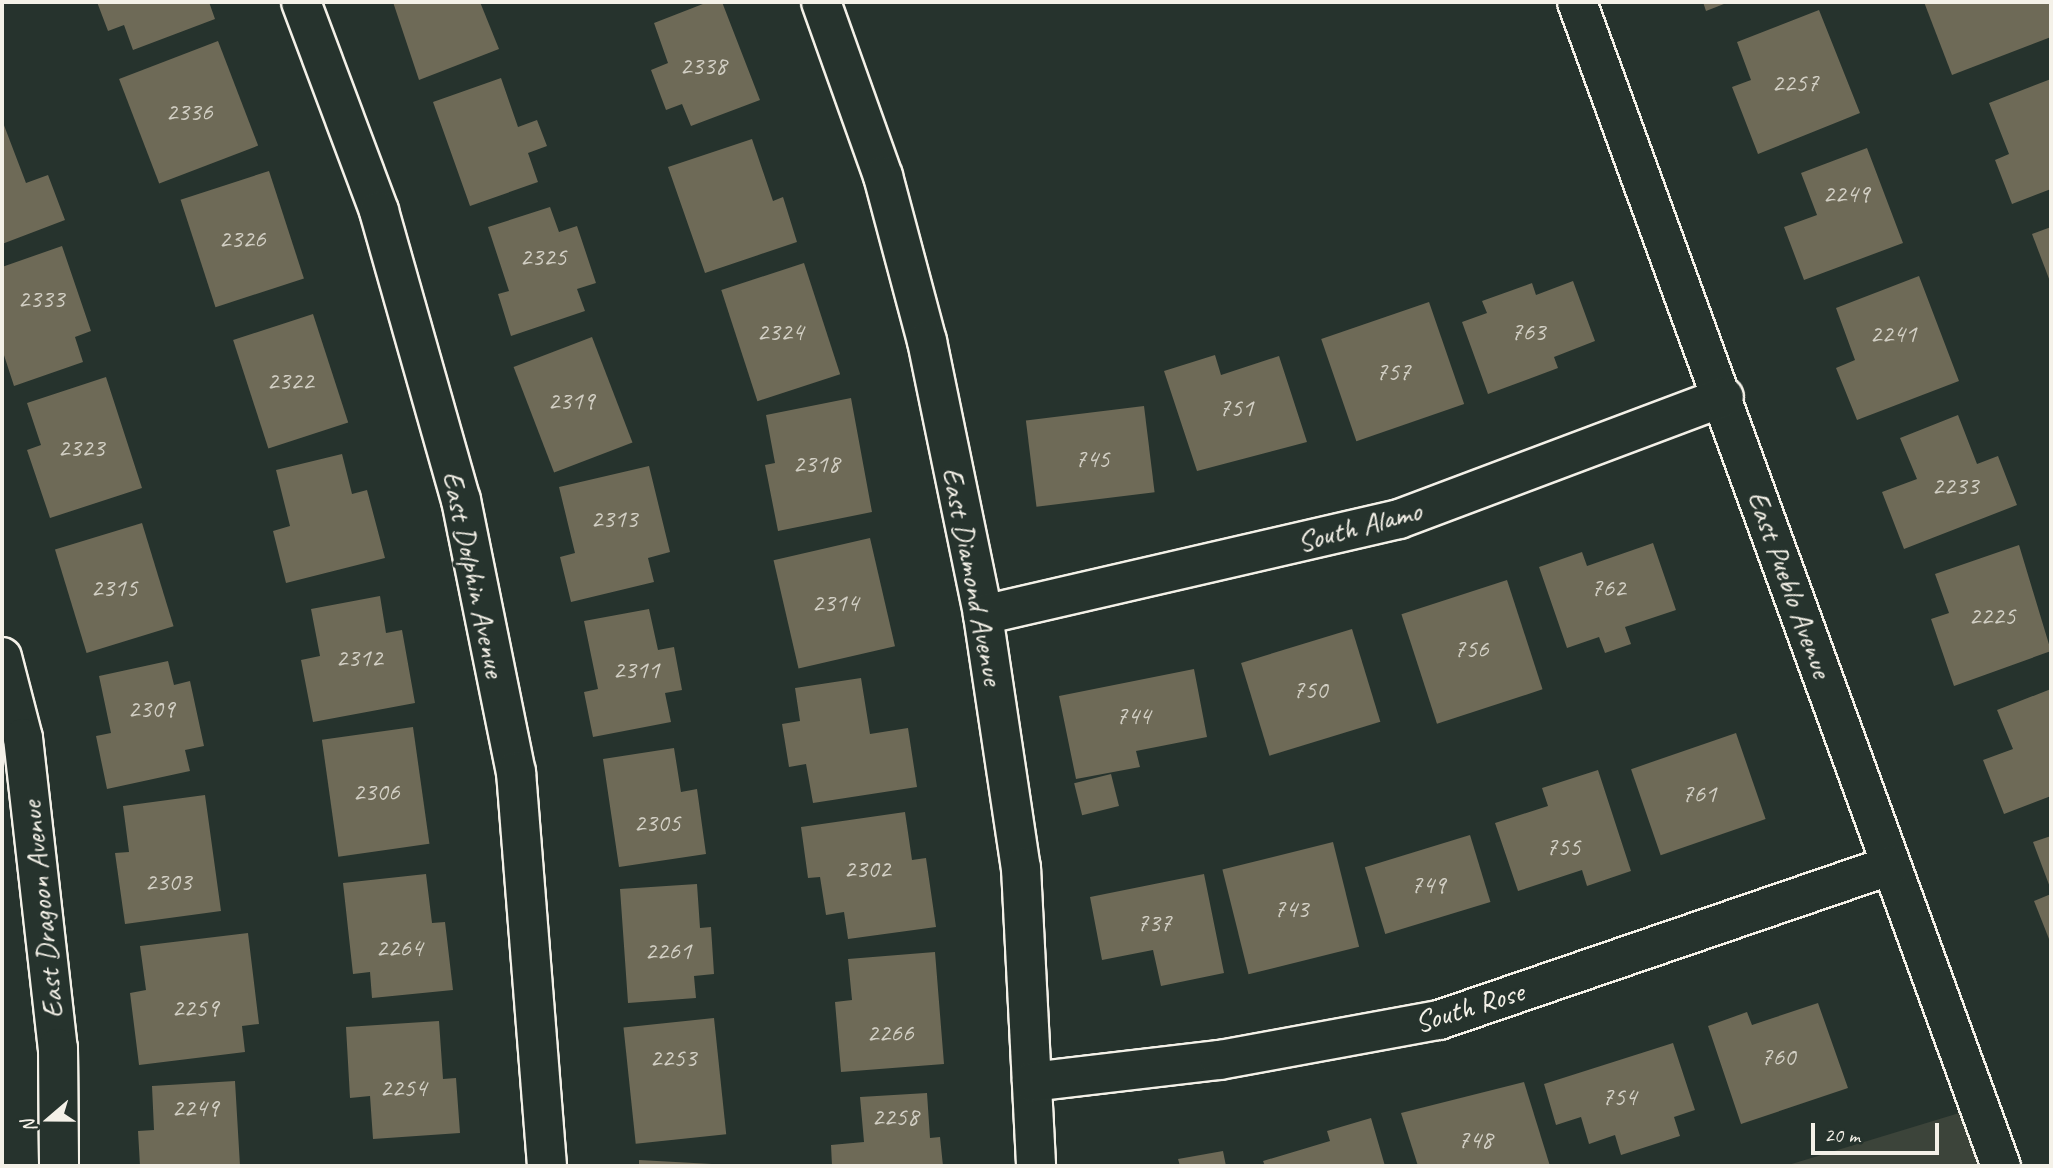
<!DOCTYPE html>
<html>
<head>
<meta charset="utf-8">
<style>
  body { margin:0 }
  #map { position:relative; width:2053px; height:1168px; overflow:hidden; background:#26332d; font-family:Caveat,sans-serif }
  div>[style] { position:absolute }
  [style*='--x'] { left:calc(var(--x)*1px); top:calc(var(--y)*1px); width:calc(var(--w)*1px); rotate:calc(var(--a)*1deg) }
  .built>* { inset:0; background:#3c443a }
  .building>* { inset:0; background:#6e6a57; transform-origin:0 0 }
  .roads { filter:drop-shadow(2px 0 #f4f1e8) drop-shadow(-2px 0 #f4f1e8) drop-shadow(0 2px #f4f1e8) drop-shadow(0 -2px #f4f1e8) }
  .minor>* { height:38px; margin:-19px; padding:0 19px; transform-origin:19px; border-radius:19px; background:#26332d }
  span { translate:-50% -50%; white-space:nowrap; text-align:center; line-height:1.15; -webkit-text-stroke:7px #26332d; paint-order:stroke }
  .number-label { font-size:26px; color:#d2cfc4 }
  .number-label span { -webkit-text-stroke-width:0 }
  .street-label { font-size:30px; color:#f4f1e8 }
  .frame { position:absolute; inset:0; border:4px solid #f4f1e8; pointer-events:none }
  .north { position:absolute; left:14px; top:1084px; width:70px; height:70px; -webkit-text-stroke:5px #26332d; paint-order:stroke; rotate:250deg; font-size:19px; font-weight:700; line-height:28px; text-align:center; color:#f4f1e8 }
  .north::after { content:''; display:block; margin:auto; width:24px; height:32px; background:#f4f1e8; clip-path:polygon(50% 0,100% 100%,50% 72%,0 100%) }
  .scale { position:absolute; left:1811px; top:1123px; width:128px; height:32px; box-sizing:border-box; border:4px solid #f4f1e8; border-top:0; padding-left:9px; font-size:21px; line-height:24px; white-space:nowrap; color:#f4f1e8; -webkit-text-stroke:5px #26332d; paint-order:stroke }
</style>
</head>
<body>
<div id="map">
  <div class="built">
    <i style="clip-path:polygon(1979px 1107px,2001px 1166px,1785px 1166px)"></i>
  </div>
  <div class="building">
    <i style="clip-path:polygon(97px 2px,209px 2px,215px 19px,133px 50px,124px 25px,108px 31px)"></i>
    <i style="clip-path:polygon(393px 2px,480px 2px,499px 49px,419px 80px)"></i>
    <i style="clip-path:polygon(708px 2px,722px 2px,760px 100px,691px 126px,682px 104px,666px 110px,651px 70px,668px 63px,654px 23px)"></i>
    <i style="clip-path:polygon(1703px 2px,1729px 2px,1706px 11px)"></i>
    <i style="clip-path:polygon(1924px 2px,2051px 2px,2051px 37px,1952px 75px)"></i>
    <i style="clip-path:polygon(1819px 10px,1860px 113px,1758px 154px,1732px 87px,1751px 80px,1737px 42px)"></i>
    <i style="left:218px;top:41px;width:112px;height:106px;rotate:69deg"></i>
    <i style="clip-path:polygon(501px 78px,518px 127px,537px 120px,547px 146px,528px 153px,538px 182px,470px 206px,433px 102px)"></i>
    <i style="clip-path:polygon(2051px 79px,2051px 189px,2012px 204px,1995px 160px,2009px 154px,1989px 103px)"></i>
    <i style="clip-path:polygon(2px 120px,26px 183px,48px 175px,65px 220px,2px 244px)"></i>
    <i style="clip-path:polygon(752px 139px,773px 201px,783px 197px,797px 242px,705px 273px,668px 167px)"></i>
    <i style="clip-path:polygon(1867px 148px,1903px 243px,1804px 280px,1784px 227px,1817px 215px,1801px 173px)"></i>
    <i style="left:269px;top:171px;width:113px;height:93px;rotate:72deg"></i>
    <i style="clip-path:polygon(550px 207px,559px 232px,577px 226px,596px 283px,577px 289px,585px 311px,511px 336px,498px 294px,509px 291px,488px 227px)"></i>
    <i style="clip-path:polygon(2051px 227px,2051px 284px,2032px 234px)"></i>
    <i style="clip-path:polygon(62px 246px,91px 331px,75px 337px,83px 362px,14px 386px,2px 349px,2px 267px)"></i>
    <i style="left:804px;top:263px;width:117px;height:87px;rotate:72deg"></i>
    <i style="clip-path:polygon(1919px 276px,1959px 381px,1857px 420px,1836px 368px,1855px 360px,1836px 308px)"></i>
    <i style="clip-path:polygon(1573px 281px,1595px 341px,1554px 357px,1558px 368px,1488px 394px,1462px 322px,1487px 313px,1482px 301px,1532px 283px,1536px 295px)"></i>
    <i style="left:1429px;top:302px;width:108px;height:114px;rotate:71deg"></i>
    <i style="left:313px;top:314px;width:114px;height:84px;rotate:72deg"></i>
    <i style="left:592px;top:337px;width:113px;height:84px;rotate:69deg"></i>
    <i style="clip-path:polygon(1215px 355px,1221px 375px,1279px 356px,1307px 442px,1197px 471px,1164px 371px)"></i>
    <i style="clip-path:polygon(106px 377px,142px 488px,50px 518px,27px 450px,41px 445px,27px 403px)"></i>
    <i style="clip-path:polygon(851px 398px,872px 512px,778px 531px,765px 465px,775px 463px,766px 415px)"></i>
    <i style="left:1144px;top:406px;width:87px;height:119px;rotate:83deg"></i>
    <i style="clip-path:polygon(1958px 415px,1977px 464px,1998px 456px,2017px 505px,1904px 549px,1882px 492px,1917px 479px,1900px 438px)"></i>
    <i style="clip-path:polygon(342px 454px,352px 494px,367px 490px,385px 558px,286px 583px,273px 531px,290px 526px,276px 470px)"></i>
    <i style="clip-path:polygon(649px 466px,670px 552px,648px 558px,654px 582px,571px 602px,560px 557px,575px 553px,559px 487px)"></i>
    <i style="left:142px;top:523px;width:108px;height:91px;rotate:73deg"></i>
    <i style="left:870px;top:538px;width:111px;height:99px;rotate:77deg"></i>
    <i style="clip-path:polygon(1653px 543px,1676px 610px,1625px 627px,1631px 644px,1605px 653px,1599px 637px,1567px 648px,1539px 567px,1582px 552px,1587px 566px)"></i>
    <i style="clip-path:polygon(2019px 545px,2051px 651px,1954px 686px,1931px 619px,1949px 613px,1935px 574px)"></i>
    <i style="left:1507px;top:580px;width:115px;height:111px;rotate:72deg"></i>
    <i style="clip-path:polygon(380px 596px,386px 633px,402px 630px,415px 703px,313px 722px,301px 660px,320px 656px,311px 609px)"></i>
    <i style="clip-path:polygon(649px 609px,658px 650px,674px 647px,682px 690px,665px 693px,671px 722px,593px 737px,584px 692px,598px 689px,584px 621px)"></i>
    <i style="left:1352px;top:629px;width:97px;height:116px;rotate:73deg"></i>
    <i style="clip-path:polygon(168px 661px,174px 685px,190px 681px,204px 746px,185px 750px,190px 771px,107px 789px,96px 736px,111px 733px,99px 676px)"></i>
    <i style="clip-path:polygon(1194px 669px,1207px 737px,1136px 751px,1140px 767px,1076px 779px,1059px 696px)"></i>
    <i style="clip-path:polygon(861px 678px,870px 734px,908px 728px,917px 787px,813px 803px,806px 764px,789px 767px,782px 724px,800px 721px,795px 688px)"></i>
    <i style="clip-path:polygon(2051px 689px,2051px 796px,2004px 814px,1983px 760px,2013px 749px,1997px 710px)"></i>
    <i style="left:413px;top:727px;width:118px;height:92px;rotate:82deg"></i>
    <i style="left:1736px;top:733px;width:91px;height:111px;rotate:71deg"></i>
    <i style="clip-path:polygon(674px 748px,681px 792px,697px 789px,706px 854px,619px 867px,603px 759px)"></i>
    <i style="clip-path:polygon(1598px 770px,1631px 871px,1587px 886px,1582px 870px,1518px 891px,1495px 823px,1548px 806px,1542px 788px)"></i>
    <i style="left:1111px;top:774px;width:33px;height:38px;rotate:76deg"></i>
    <i style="clip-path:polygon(205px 795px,221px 911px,125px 924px,115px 853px,129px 852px,123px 806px)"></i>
    <i style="clip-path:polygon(905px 812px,912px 860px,926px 858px,936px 927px,848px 939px,844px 912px,826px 915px,820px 877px,808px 878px,801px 827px)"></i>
    <i style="left:1470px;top:835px;width:70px;height:110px;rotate:73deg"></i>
    <i style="clip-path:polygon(2051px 836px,2051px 890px,2033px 842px)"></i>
    <i style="left:1333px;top:842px;width:108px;height:114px;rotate:76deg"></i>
    <i style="clip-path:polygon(426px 874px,432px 923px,445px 922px,453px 990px,372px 998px,370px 972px,353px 974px,343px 883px)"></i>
    <i style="clip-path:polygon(1204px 874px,1224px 973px,1161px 986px,1153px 950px,1102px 960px,1090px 897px)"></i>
    <i style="clip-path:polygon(697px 884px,700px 928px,711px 927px,714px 974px,694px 976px,696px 998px,628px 1003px,620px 889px)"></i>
    <i style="clip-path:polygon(2051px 894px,2051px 944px,2034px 901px)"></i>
    <i style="clip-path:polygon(248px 933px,259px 1024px,242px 1026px,245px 1052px,139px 1065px,130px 993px,146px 990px,140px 946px)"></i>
    <i style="clip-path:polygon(935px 952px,944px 1064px,841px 1072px,835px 1002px,852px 1000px,848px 959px)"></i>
    <i style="clip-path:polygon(1818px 1003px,1848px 1088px,1741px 1124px,1708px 1026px,1747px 1012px,1752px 1025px)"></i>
    <i style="left:714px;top:1018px;width:117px;height:91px;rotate:84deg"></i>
    <i style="clip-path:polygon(439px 1021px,443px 1079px,456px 1078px,460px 1133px,373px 1139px,370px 1096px,350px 1098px,346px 1027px)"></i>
    <i style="clip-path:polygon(1673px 1043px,1695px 1110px,1674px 1117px,1680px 1136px,1621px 1155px,1615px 1135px,1589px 1144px,1581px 1117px,1556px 1125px,1544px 1084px)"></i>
    <i style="clip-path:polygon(235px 1081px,240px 1166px,140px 1166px,138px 1131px,154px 1130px,152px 1086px)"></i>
    <i style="clip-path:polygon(1524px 1082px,1550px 1166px,1418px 1166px,1401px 1113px)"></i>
    <i style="clip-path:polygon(927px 1093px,930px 1138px,940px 1137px,943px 1166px,832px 1166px,831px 1145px,864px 1142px,860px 1097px)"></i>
    <i style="clip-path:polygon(1371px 1118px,1385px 1166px,1265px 1166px,1263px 1161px,1330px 1141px,1327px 1131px)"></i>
    <i style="clip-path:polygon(1223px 1151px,1226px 1166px,1180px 1166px,1178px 1159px)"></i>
    <i style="clip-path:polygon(639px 1160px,712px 1164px,712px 1166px,639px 1166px)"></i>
  </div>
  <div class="roads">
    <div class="minor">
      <i style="--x:301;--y:2;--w:223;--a:69.5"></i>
      <i style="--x:379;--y:211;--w:300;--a:74.2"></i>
      <i style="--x:461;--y:500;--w:278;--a:78.6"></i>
      <i style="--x:516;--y:772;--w:395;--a:85.5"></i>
      <i style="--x:821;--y:2;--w:185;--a:70.4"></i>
      <i style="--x:883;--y:176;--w:171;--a:75.1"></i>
      <i style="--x:927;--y:341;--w:280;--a:78.4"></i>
      <i style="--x:983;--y:615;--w:256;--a:81.5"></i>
      <i style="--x:1021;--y:868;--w:298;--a:87.1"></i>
      <i style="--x:1577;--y:2;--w:1239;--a:69.99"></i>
      <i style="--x:983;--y:615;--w:427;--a:-13"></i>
      <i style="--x:1399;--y:519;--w:347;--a:-20.6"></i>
      <i style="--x:2;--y:657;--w:84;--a:75.5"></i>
      <i style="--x:23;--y:738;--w:312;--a:83.6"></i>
      <i style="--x:58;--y:1048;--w:118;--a:89.5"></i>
      <i style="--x:1032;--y:1082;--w:189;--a:-6.7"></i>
      <i style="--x:1220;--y:1060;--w:223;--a:-10.4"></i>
      <i style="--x:1439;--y:1020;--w:477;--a:-18.9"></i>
    </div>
  </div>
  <div class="number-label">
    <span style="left:703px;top:66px">2338</span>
    <span style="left:1795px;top:83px">2257</span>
    <span style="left:189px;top:112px">2336</span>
    <span style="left:1846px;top:194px">2249</span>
    <span style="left:242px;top:239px">2326</span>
    <span style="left:543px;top:257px">2325</span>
    <span style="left:41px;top:299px">2333</span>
    <span style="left:780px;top:332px">2324</span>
    <span style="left:1528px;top:332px">763</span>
    <span style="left:1893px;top:334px">2241</span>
    <span style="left:1393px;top:372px">757</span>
    <span style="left:290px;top:381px">2322</span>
    <span style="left:571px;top:401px">2319</span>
    <span style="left:1236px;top:408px">751</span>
    <span style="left:81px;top:448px">2323</span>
    <span style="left:1092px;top:459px">745</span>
    <span style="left:816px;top:464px">2318</span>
    <span style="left:1955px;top:486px">2233</span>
    <span style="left:614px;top:519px">2313</span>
    <span style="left:114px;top:588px">2315</span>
    <span style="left:1608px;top:588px">762</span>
    <span style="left:835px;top:603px">2314</span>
    <span style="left:1992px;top:616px">2225</span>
    <span style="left:1471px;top:649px">756</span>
    <span style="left:359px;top:658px">2312</span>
    <span style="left:636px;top:670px">2311</span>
    <span style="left:1310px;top:690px">750</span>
    <span style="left:151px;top:709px">2309</span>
    <span style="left:1133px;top:716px">744</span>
    <span style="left:376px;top:792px">2306</span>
    <span style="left:1699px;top:794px">761</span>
    <span style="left:657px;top:823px">2305</span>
    <span style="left:1563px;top:847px">755</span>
    <span style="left:867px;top:869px">2302</span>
    <span style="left:168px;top:882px">2303</span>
    <span style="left:1428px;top:885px">749</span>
    <span style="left:1291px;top:909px">743</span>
    <span style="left:1154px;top:923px">737</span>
    <span style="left:399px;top:948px">2264</span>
    <span style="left:668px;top:951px">2261</span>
    <span style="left:195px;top:1008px">2259</span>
    <span style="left:890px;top:1033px">2266</span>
    <span style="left:1778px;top:1057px">760</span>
    <span style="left:673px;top:1058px">2253</span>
    <span style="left:403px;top:1088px">2254</span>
    <span style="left:1619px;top:1097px">754</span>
    <span style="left:195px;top:1108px">2249</span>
    <span style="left:895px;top:1117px">2258</span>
    <span style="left:1475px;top:1140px">748</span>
  </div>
  <div class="street-label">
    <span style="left:1359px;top:526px;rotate:-15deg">South Alamo</span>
    <span style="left:474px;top:574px;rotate:78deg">East Dolphin Avenue</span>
    <span style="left:973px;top:576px;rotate:79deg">East Diamond Avenue</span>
    <span style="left:1790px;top:584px;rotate:70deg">East Pueblo Avenue</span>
    <span style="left:42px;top:910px;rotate:-96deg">East Dragoon Avenue</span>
    <span style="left:1469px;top:1007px;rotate:-17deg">South Rose</span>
  </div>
  <div class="frame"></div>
  <div class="north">N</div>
  <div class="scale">20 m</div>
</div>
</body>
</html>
